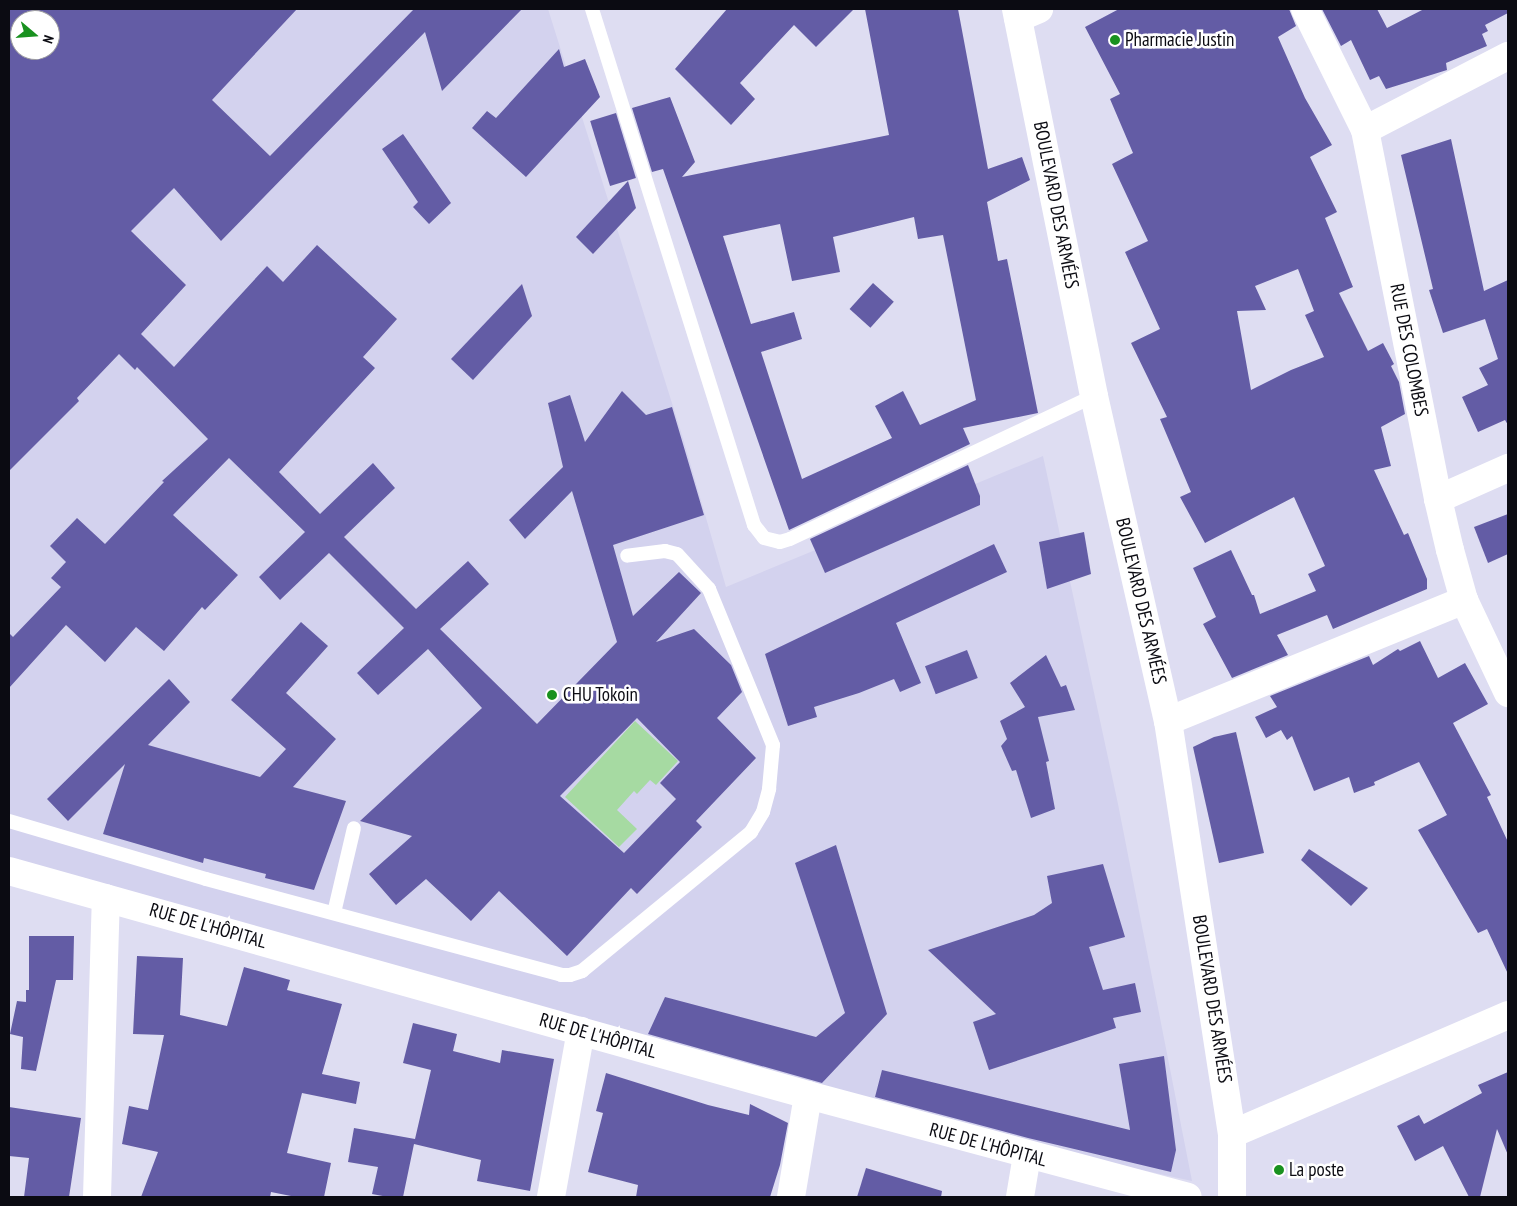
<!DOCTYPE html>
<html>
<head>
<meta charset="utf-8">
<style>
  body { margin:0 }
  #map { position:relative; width:1517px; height:1206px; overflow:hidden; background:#deddf2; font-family:"PT Sans Narrow",sans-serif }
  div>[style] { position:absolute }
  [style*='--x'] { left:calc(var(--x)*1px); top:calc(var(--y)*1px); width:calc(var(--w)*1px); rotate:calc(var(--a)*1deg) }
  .built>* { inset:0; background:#d3d2ee }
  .green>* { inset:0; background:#a6daa2 }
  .building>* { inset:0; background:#635ca5; transform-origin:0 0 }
  .lane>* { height:14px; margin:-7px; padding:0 7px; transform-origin:7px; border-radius:7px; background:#fff }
  .street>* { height:28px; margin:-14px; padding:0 14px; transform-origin:14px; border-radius:14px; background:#fff }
  .secondary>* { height:28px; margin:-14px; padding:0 14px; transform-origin:14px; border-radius:14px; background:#fff }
  .dots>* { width:14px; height:14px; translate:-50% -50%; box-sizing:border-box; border:2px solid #fff; border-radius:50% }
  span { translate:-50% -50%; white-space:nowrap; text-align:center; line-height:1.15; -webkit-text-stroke:5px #fff; paint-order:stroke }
  .poi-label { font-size:19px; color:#0b0b12 }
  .left { translate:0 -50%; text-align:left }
  .street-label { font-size:19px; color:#0b0b12 }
  .frame { position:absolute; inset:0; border:10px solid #0b0b12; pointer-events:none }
  .north { position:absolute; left:10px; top:10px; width:50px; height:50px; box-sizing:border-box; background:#fff; border:1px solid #9d9da0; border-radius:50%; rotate:108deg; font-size:14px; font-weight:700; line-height:20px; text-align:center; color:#0b0b12 }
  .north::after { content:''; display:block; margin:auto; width:18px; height:22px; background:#19911f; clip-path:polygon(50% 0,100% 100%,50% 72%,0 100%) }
</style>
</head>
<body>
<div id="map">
  <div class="built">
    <i style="clip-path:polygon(evenodd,9px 9px,548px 9px,682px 435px,726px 587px,1043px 456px,1118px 804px,1192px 1181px,950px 1128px,9px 857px,9px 9px,20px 20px,50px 20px,50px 50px,20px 50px,20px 20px)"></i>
  </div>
  <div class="green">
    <i style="clip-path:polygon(635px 721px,678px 761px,656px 785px,650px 780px,637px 794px,634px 791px,617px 810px,637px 829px,619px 847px,565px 797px)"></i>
  </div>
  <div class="building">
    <i style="clip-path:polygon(evenodd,9px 9px,297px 9px,212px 100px,270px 156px,414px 9px,522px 9px,442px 91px,425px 32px,221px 241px,174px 188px,131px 231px,186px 285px,141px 334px,174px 367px,267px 266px,283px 282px,317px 245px,397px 319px,363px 357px,375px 368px,279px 472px,320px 514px,373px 463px,395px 488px,344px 537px,416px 609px,468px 561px,489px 584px,440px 629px,537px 724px,617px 642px,572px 491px,525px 539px,509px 520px,563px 467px,548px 403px,570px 395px,585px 442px,622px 391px,646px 415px,672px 407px,704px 515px,613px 545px,633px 616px,679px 572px,701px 593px,656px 642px,694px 629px,731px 665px,742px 692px,717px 718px,756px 758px,696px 821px,702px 827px,637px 894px,631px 888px,567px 956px,499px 891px,471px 921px,426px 879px,396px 905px,369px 874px,412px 836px,360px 821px,482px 708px,428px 649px,378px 695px,357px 673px,404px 628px,329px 553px,280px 600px,259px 577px,305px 532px,229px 458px,173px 515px,238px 575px,205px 610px,202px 607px,164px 651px,136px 627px,105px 662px,66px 625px,9px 688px,9px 633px,13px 637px,61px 587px,51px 578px,66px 562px,50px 546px,77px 518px,105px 544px,164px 482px,162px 481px,208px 439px,137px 367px,135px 370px,119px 354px,77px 398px,79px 401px,9px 471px,9px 9px,20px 20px,50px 20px,50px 50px,20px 50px,20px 20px,9px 9px,637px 718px,680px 762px,660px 783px,676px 799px,624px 853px,560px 796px,637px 718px)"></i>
    <i style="clip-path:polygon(727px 9px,854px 9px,816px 47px,794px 25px,740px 83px,755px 99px,731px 125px,675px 69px)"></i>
    <i style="clip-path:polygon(evenodd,865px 9px,958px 9px,988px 169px,1022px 157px,1030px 180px,987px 202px,998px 261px,1007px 259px,1038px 413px,963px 428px,970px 444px,789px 530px,663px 169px,652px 172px,632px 108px,670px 97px,695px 162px,682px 177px,889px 135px,865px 9px,914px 217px,918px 239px,943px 235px,976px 400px,920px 425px,903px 391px,875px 406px,892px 438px,802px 479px,761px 352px,802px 339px,794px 312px,751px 324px,723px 236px,780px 224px,792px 281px,840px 272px,833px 237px,914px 217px)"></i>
    <i style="clip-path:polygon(evenodd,1119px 9px,1289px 9px,1296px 26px,1278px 37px,1305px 98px,1332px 145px,1310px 157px,1337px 212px,1325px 218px,1353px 287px,1339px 293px,1368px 351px,1383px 343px,1394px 364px,1391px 366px,1399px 382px,1405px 414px,1381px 427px,1391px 466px,1374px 470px,1404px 535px,1408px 533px,1427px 579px,1427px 589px,1333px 629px,1327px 615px,1277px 635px,1288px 655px,1232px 678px,1203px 624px,1216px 617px,1193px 568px,1231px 550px,1252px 595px,1254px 595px,1260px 614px,1316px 591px,1308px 574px,1325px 566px,1294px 497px,1205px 543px,1180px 497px,1191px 492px,1160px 419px,1167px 417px,1131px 343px,1160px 329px,1125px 252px,1148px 241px,1112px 164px,1133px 153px,1110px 99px,1120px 94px,1085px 27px,1119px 9px,1298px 269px,1314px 311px,1305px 315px,1324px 357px,1291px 370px,1251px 390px,1237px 311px,1266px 310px,1255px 286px,1298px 269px)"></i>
    <i style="clip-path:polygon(1322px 9px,1377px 9px,1387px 28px,1424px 9px,1508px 9px,1508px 13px,1485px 25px,1488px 31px,1482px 34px,1487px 46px,1446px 63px,1447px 70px,1386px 89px,1379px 76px,1370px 80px,1351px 40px,1341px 46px)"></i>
    <i style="clip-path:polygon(559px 49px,564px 67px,585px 59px,600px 97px,526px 177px,472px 128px,487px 111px,496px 118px)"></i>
    <i style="left:616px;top:113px;width:68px;height:27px;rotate:73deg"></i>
    <i style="clip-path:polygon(403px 134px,451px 203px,429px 224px,413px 207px,418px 202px,382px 149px)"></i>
    <i style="clip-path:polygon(1451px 139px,1484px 291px,1508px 280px,1508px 425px,1505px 420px,1478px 432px,1462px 397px,1488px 385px,1479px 368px,1498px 359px,1485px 319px,1443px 333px,1429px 290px,1433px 289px,1401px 155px)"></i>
    <i style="clip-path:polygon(628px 181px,636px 208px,593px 254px,576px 237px)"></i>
    <i style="left:873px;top:283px;width:28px;height:35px;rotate:42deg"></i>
    <i style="clip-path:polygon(522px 284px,532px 316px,473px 380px,451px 359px)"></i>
    <i style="clip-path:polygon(968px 465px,980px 496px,980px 505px,825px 573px,810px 539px)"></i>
    <i style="clip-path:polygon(1508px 514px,1508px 554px,1488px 563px,1474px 527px)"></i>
    <i style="clip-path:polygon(1084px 532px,1091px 574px,1047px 589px,1039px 542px)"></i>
    <i style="clip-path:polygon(994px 544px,1007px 572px,896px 623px,921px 683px,900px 692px,894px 679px,859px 693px,814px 707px,817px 717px,788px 726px,765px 654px)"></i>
    <i style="clip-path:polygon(301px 622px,328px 646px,286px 693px,336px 739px,293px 787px,346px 801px,314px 890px,265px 878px,266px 874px,204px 858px,203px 863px,103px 834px,125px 764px,68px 821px,47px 799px,169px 679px,190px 702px,148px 745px,260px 777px,286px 749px,231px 700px)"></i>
    <i style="clip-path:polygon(1420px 641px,1438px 678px,1465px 663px,1488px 704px,1453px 723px,1491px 795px,1487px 797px,1508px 842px,1508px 974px,1487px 929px,1478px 933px,1418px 830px,1447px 815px,1419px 762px,1374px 782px,1375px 785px,1354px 793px,1349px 777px,1314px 791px,1292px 736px,1287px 740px,1281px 730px,1266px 738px,1255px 717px,1277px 707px,1270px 696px,1369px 656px,1373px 665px,1398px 649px,1400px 651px)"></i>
    <i style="left:967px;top:650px;width:30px;height:45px;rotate:69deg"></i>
    <i style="clip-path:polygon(1046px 655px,1061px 687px,1066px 685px,1075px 710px,1038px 717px,1049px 761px,1046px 762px,1055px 809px,1031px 818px,1016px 770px,1012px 771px,1001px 746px,1007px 739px,1000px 721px,1025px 707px,1010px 683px)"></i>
    <i style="clip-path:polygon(1236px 732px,1264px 853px,1219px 863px,1193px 747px,1214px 737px)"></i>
    <i style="clip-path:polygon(836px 845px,887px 1014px,822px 1083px,648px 1034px,665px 997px,816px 1037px,845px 1013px,795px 863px)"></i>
    <i style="clip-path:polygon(1309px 849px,1368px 888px,1351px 906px,1301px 860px)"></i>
    <i style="clip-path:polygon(1103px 864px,1125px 937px,1089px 947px,1103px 990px,1135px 983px,1141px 1012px,1113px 1018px,1116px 1028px,989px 1070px,973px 1022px,996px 1014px,928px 950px,1034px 915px,1052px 903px,1047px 876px)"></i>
    <i style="clip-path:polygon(29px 936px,74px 936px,73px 980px,56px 980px,36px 1071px,21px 1069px,23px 1037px,10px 1034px,17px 1001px,26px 1002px,26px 990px,29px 990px)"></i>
    <i style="clip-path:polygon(137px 956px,183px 958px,180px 1015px,227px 1026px,244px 967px,290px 980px,287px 990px,342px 1004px,322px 1074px,360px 1082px,356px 1104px,302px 1093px,287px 1153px,331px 1163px,324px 1197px,296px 1197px,271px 1192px,270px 1197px,141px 1197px,158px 1152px,122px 1144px,129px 1106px,148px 1110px,164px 1035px,133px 1034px)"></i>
    <i style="clip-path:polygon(413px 1023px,457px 1034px,453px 1051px,500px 1063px,502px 1050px,554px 1059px,530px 1191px,477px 1181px,481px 1160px,414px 1144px,403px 1197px,388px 1197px,372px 1194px,378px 1167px,348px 1162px,354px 1128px,415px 1139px,431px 1070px,403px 1063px)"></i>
    <i style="clip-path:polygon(1164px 1056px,1176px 1150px,1171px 1172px,1028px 1138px,875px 1097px,882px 1070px,1130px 1130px,1119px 1064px)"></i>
    <i style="clip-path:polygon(1508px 1072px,1508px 1155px,1497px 1129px,1480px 1197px,1469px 1197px,1443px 1146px,1415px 1161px,1397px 1126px,1419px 1115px,1424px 1124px,1482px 1093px,1478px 1085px)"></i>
    <i style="clip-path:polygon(606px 1073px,708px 1105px,749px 1115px,750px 1104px,788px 1123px,780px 1165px,770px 1197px,636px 1197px,638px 1185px,588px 1172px,603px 1113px,596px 1111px)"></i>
    <i style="clip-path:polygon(9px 1107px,81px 1118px,69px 1197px,24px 1197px,29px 1158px,9px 1156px)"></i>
    <i style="clip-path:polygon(866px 1168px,942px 1191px,941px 1197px,857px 1197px)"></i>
  </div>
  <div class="lane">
    <i style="--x:592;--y:9;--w:541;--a:72.57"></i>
    <i style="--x:754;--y:525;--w:16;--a:52"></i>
    <i style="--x:764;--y:538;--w:16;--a:14"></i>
    <i style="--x:780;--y:542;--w:10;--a:-17"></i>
    <i style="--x:790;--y:539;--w:336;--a:-25.2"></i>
    <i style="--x:9;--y:821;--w:205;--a:16.4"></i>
    <i style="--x:206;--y:879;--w:368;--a:15.1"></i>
    <i style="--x:561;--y:975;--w:9;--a:0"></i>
    <i style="--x:570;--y:975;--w:13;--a:-18"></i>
    <i style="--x:582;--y:971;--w:219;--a:-39.4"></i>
    <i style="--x:751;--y:832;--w:23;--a:-59"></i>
    <i style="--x:763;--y:812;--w:24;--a:-75"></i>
    <i style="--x:769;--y:789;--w:44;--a:-84.8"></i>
    <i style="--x:773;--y:745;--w:169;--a:-112.3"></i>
    <i style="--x:709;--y:589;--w:47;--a:-132.4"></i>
    <i style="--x:677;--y:554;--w:12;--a:-166"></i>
    <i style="--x:665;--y:551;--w:38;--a:173"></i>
    <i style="--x:334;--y:913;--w:87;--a:-76.8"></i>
  </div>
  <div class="street">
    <i style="--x:1305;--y:9;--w:135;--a:63.6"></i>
    <i style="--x:1365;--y:130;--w:376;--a:78.8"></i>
    <i style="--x:1438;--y:499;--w:52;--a:76.8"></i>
    <i style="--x:1450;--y:550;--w:52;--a:74.4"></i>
    <i style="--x:1464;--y:600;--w:103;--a:64.7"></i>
    <i style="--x:1018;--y:18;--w:23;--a:-23"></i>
    <i style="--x:1365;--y:130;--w:161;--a:-27.4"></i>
    <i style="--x:1438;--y:499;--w:77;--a:-23.9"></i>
    <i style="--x:1168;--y:721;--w:320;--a:-22.2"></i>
    <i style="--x:1232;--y:1134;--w:301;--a:-23.3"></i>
    <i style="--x:97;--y:1197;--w:299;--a:-88.3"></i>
    <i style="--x:551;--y:1197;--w:169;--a:-79.8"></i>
    <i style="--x:791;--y:1197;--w:103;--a:-80.5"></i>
    <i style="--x:1020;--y:1197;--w:43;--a:-80.5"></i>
  </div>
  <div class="secondary">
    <i style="--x:1016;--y:9;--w:395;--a:78.6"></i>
    <i style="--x:1094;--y:396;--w:333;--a:77.2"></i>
    <i style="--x:1168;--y:721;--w:418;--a:81.2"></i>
    <i style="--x:1232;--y:1134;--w:63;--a:90"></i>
    <i style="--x:9;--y:871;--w:830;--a:15.66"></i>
    <i style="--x:808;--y:1095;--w:393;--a:15"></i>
  </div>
  <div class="dots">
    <i style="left:1115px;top:40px;background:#19911f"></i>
    <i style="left:552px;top:695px;background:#19911f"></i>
    <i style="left:1279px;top:1170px;background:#19911f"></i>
  </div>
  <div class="poi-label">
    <span class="left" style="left:1125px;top:40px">Pharmacie Justin</span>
    <span class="left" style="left:563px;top:695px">CHU Tokoin</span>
    <span class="left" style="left:1289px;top:1170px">La poste</span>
  </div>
  <div class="street-label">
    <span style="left:1056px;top:205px;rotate:79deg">BOULEVARD DES ARMÉES</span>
    <span style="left:1409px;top:350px;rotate:79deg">RUE DES COLOMBES</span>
    <span style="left:1141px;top:601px;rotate:77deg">BOULEVARD DES ARMÉES</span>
    <span style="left:208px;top:926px;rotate:16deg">RUE DE L'HÔPITAL</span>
    <span style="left:1212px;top:999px;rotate:81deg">BOULEVARD DES ARMÉES</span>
    <span style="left:598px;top:1036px;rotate:16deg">RUE DE L'HÔPITAL</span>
    <span style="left:988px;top:1145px;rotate:15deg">RUE DE L'HÔPITAL</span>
  </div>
  <div class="frame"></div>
  <div class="north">N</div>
</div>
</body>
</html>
